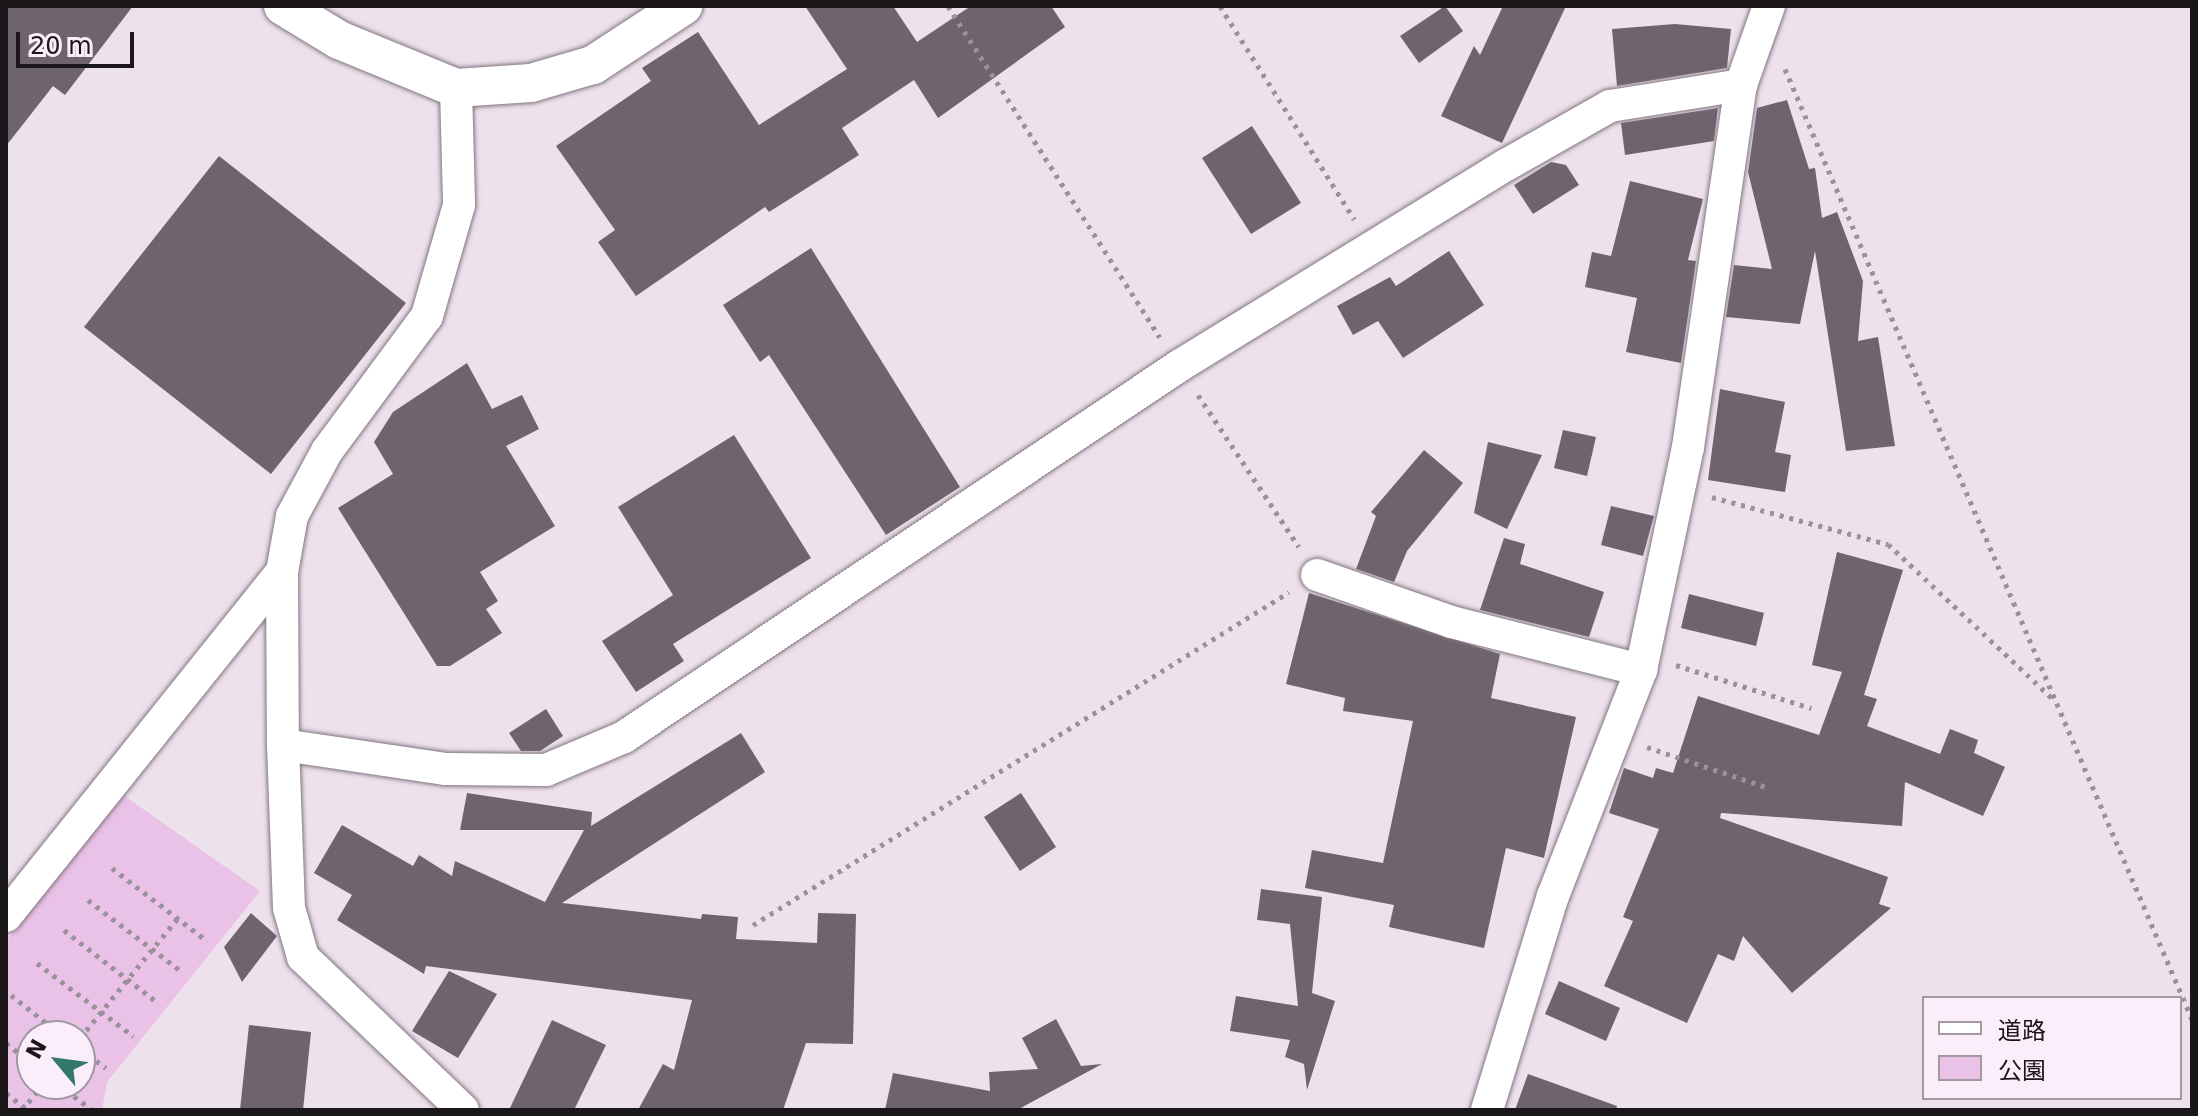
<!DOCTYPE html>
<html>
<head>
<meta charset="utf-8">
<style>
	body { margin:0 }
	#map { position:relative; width:2198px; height:1116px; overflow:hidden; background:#ede1ec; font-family:"DejaVu Sans","Noto Sans JP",sans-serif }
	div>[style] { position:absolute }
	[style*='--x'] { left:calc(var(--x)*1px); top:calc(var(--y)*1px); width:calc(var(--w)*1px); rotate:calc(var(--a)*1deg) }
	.green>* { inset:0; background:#eac1e7 }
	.building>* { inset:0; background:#6f646e }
	.path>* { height:5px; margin-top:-2.5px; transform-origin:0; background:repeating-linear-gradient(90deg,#9a929a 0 4px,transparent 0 10px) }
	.roads { filter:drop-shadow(0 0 2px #817580) drop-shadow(0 0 2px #817580) }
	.minor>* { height:32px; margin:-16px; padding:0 16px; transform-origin:16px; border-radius:16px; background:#fff }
	.tertiary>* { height:38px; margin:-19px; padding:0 19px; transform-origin:19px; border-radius:19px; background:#fff }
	span { translate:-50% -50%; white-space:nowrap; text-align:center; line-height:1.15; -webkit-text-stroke:8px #fbeefa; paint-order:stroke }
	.frame { position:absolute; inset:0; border:8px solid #1a161a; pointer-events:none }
	.legend { position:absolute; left:1922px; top:996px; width:260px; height:104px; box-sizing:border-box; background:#fbeefa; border:2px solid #a198a0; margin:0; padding:10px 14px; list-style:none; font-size:24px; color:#1a161a }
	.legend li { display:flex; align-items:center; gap:16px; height:40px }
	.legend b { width:40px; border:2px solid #a198a0 }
	.north { position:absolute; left:16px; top:1020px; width:80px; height:80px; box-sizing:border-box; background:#fbeefa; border:2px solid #a198a0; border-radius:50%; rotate:299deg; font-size:22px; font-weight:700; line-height:32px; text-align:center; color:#1a161a }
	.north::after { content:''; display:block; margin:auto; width:28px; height:36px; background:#33786f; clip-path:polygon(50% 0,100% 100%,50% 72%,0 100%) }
	.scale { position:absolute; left:16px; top:32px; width:118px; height:36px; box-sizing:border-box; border:4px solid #1a161a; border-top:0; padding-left:10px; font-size:24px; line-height:28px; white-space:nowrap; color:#1a161a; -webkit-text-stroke:6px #fbeefa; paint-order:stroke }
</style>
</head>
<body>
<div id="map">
	<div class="green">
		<i style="clip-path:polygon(evenodd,123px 795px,260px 891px,107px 1082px,102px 1110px,6px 1110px,6px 941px,123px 795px,32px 1036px,80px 1036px,80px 1084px,32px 1084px,32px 1036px)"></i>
	</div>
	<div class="building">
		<i style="clip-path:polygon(6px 6px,133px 6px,65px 95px,53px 86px,6px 146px)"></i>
		<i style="clip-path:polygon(805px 6px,893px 6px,917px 42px,971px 6px,1051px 6px,1065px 27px,938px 118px,914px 80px,842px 128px,859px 155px,769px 212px,765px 207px,636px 296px,598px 242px,615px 230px,556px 146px,651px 81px,642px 68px,698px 32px,759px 125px,847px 69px)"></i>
		<i style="clip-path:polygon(1445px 6px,1463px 31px,1419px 63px,1400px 36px)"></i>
		<i style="clip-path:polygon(1503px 6px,1566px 6px,1502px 143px,1441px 116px,1474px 46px,1480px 55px)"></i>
		<i style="clip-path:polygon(1675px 24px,1731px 29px,1727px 68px,1617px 86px,1612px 29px)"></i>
		<i style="clip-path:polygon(1787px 100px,1809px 169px,1815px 168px,1822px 218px,1837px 212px,1863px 281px,1858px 341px,1878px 337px,1895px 446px,1846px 451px,1815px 251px,1800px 324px,1726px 317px,1734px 265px,1772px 269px,1748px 172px,1757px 108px)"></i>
		<i style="clip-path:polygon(1718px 108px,1714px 141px,1625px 155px,1621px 123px)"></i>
		<i style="clip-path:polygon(1252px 126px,1301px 203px,1251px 234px,1202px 158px)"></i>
		<i style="clip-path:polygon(219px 156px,406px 303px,271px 474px,84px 327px)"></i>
		<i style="clip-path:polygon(1551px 162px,1566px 165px,1579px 185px,1533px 214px,1514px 185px)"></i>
		<i style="clip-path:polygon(1630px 181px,1703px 199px,1688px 260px,1696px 261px,1681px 363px,1626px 352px,1637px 298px,1585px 287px,1592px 252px,1611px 256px)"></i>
		<i style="clip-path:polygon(811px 248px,960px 487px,886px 535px,769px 355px,760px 362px,723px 305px)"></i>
		<i style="clip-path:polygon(1449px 251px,1484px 305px,1403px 358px,1378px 321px,1353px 335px,1337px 306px,1390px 277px,1396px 286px)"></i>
		<i style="clip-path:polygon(467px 363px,492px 409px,522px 395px,539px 429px,506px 446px,555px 526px,480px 572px,498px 601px,486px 609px,502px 633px,450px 666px,437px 666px,338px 508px,393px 474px,374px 442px,393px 412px)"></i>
		<i style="clip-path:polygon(1720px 389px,1785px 402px,1775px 452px,1791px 455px,1785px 492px,1708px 480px)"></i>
		<i style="clip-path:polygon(1563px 430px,1596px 437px,1587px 476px,1554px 468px)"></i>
		<i style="clip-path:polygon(734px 435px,811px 558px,673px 644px,684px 661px,636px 692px,602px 641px,673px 595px,618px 507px)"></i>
		<i style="clip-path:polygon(1488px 442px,1542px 455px,1507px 529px,1474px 513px)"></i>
		<i style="clip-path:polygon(1424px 450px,1463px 483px,1407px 551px,1394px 582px,1356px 569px,1376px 516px,1371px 512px)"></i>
		<i style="clip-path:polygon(1611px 506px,1654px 516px,1643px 556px,1601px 545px)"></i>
		<i style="clip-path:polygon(1504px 538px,1525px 544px,1520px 564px,1604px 592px,1589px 637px,1480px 610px)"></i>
		<i style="clip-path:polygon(1837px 552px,1903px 570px,1864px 695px,1877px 699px,1867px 726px,1940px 754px,1950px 729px,1978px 740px,1974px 753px,2005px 767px,1983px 816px,1905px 782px,1902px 826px,1721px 813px,1720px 818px,1888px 877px,1879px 904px,1891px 908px,1792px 993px,1743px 936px,1734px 961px,1718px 954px,1687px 1023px,1604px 986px,1633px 921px,1623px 917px,1659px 829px,1609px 813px,1624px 768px,1653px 778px,1656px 768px,1673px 773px,1698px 696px,1819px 735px,1842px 672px,1812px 665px)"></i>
		<i style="clip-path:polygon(1309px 593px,1500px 654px,1491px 698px,1576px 717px,1544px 858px,1506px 848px,1484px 948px,1389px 927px,1394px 905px,1305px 888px,1312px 850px,1383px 863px,1413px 721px,1343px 711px,1345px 698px,1286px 684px)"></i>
		<i style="clip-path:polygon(1689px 594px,1764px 613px,1756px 646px,1681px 628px)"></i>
		<i style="clip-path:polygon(546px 709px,563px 736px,540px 751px,521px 751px,509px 733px)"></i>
		<i style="clip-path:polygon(741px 733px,765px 772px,562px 903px,701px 919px,702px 914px,738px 917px,736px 939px,817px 943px,818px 913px,856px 914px,853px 1044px,806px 1043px,783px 1110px,638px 1110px,663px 1064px,674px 1070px,692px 1000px,426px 966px,424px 974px,337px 920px,352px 895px,314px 873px,342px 825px,413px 866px,419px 855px,452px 876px,455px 861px,545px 902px,584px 830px,460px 830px,467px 793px,592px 812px,591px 826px)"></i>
		<i style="clip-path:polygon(1021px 793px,1056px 847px,1020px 871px,984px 817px)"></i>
		<i style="clip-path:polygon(1261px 889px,1322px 897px,1312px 993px,1335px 1001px,1307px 1090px,1304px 1064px,1285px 1057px,1290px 1040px,1230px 1031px,1236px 996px,1298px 1006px,1290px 924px,1257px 920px)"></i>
		<i style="clip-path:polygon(251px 913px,277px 936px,242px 982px,224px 947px)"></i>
		<i style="clip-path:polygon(449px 971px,497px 994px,458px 1058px,412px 1031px)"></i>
		<i style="clip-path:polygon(1559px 981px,1620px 1008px,1606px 1041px,1545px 1014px)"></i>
		<i style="clip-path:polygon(1056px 1019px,1081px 1066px,1102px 1064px,1017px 1110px,885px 1110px,893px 1073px,990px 1091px,989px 1072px,1038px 1069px,1022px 1038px)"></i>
		<i style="clip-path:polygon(552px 1020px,606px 1045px,574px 1110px,509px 1110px)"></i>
		<i style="clip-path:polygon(249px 1025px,311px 1032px,303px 1110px,240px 1110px)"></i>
		<i style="clip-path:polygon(1528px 1074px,1617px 1106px,1616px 1110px,1515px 1110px)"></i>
	</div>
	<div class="path">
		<i style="--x:948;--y:6;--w:393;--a:57.4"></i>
		<i style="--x:1220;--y:6;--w:252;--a:57.8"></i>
		<i style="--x:1785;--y:69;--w:1034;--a:66.81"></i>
		<i style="--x:1198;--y:395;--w:182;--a:56.4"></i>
		<i style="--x:1712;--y:497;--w:182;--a:15"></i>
		<i style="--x:1888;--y:544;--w:228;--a:43.2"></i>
		<i style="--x:1676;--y:665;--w:142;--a:17.7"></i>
		<i style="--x:1647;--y:747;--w:126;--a:18.6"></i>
		<i style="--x:112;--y:868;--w:120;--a:37.5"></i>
		<i style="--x:88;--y:900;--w:117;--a:37.4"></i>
		<i style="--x:753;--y:925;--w:631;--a:-31.85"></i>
		<i style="--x:64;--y:930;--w:119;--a:37.8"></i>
		<i style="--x:37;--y:963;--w:121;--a:37.2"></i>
		<i style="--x:11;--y:995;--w:66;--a:38.3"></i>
		<i style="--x:80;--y:1038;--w:154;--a:-50.8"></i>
		<i style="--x:6;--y:1043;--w:33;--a:38"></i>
		<i style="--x:80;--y:1049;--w:32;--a:36"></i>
		<i style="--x:58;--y:1084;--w:41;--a:37.1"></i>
		<i style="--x:6;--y:1093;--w:28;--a:38"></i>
		<i style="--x:22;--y:1110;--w:33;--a:-51"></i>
	</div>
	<div class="roads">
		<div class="minor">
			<i style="--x:456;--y:88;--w:117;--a:88.5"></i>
			<i style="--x:459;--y:205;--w:116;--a:106.1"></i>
			<i style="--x:427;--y:316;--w:168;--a:126.5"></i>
			<i style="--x:327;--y:451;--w:74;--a:118.3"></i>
			<i style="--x:292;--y:516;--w:57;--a:100.1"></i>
			<i style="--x:282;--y:572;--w:173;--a:89.7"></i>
			<i style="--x:283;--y:745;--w:163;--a:87.9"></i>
			<i style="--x:289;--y:908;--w:51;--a:74.1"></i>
			<i style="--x:303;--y:957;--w:221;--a:43.7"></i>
			<i style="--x:1317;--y:575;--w:142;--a:19.3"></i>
			<i style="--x:1451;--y:622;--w:196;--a:14.2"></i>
			<i style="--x:283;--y:745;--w:165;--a:8.4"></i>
			<i style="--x:446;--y:769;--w:100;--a:0.6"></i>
			<i style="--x:546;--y:770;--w:85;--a:-22.9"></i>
			<i style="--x:624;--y:737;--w:668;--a:-33.76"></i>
			<i style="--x:1179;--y:366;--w:384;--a:-31.6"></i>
			<i style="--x:1506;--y:165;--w:120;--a:-29.6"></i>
			<i style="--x:1610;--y:106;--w:133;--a:-9.1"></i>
			<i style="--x:6;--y:916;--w:441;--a:-51.3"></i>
			<i style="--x:1487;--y:1110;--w:224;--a:-72.9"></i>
			<i style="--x:1553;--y:896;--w:243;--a:-68.7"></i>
			<i style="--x:1641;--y:670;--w:228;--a:-78.1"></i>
			<i style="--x:1688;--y:447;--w:366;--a:-81.7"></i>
			<i style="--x:1741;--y:85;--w:84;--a:-70.5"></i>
		</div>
		<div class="tertiary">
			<i style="--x:283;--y:6;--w:66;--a:31.3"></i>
			<i style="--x:339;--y:40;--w:126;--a:22.3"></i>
			<i style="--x:456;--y:88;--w:75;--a:-3.8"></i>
			<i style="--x:531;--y:83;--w:65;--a:-16.2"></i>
			<i style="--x:593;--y:65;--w:108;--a:-33.2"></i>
		</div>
	</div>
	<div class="frame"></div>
	<ul class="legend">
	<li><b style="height:10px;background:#fff"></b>道路</li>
	<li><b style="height:22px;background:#eac1e7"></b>公園</li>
	</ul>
	<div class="north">N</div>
	<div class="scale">20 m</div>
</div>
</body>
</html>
